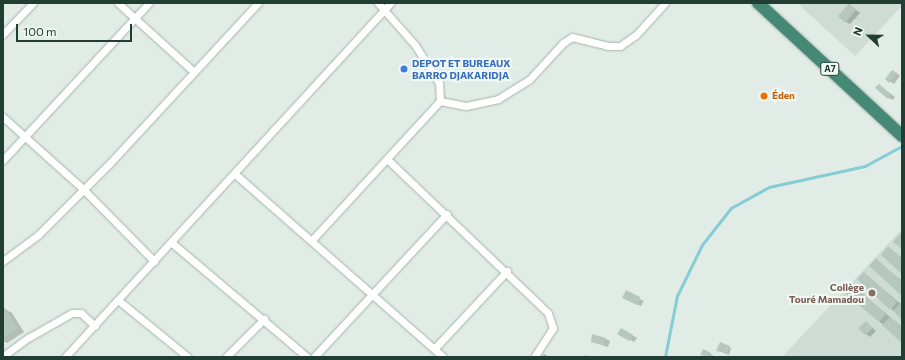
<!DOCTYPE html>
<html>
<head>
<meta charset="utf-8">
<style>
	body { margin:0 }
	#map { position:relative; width:905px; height:360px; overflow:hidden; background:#e1ece6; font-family:Commissioner,sans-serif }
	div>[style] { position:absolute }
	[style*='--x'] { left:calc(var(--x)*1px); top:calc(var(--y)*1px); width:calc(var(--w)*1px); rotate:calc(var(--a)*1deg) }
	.built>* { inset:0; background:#cfdcd5 }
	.shadow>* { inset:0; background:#0003 }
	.stream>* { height:2.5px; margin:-1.25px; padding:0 1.25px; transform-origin:1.25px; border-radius:1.25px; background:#85ccd5 }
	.building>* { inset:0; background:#b6c7bf }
	.roads { filter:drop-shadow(0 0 1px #a3b4ad) drop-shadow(0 0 1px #a3b4ad) }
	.minor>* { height:7px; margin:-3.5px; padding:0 3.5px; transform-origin:3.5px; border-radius:3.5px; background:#fff }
	.trunk>* { height:12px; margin:-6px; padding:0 6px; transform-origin:6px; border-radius:6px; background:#468876 }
	.dots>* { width:11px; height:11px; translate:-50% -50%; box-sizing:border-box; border:2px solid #f1f9f5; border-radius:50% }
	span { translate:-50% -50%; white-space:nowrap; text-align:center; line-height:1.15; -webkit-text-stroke:4px #f1f9f5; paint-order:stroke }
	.shield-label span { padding:1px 3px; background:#f1f9f5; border:1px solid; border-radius:3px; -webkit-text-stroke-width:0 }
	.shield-label { font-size:9px; color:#203e34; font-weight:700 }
	.shop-label { font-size:10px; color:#366cbe; font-weight:700 }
	.left { translate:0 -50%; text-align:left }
	.food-label { font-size:10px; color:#c56008; font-weight:700 }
	.education-label { font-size:10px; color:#785e54; font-weight:700 }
	.right { translate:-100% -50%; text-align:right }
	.frame { position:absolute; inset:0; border:4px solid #203e34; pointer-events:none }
	.north { position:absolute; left:849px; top:16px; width:40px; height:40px; -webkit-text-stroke:3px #f1f9f5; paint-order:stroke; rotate:292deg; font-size:11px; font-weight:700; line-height:16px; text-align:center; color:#203e34 }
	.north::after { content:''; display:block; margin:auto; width:14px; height:18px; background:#203e34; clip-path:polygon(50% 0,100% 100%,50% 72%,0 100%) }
	.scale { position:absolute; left:16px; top:24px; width:116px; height:18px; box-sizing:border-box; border:2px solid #203e34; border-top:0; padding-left:5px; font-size:12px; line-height:14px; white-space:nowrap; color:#203e34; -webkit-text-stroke:3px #f1f9f5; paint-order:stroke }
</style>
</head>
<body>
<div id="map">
	<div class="built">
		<i style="clip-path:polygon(797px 3px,902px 3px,902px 6px,855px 56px)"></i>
		<i style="clip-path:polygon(902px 229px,902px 357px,782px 357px)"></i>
	</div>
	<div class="shadow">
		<i style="clip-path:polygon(849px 4px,860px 13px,850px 24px,846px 22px)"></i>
		<i style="clip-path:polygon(897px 73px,900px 76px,894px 84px,886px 79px)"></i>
		<i style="clip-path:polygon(883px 88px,895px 97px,893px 100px,889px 98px)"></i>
		<i style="clip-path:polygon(889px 248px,902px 258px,902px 272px)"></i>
		<i style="clip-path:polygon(876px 260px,902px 281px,902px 295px)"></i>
		<i style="clip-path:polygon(864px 273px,902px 305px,902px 318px,891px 309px)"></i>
		<i style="clip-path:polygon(853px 286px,902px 327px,902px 341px,846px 293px)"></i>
		<i style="clip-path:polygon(626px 292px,644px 301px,641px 306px,627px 300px)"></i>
		<i style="clip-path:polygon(5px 309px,12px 313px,24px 332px,7px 343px,3px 341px,3px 310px)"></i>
		<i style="clip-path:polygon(866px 322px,876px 331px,870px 337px,866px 334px)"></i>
		<i style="clip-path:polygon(622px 329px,637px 338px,634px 342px,619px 333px)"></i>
		<i style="clip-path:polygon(606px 339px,610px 341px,608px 347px,592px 342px)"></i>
		<i style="clip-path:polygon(721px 343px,731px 348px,729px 355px,719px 351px)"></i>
		<i style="clip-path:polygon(703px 351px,713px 355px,712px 357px,702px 355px)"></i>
		<i style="clip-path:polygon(544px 354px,546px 355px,548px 357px,541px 357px)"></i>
		<i style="clip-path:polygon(585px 355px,592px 357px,585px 357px)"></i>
	</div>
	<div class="stream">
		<i style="--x:665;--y:357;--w:62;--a:-78.9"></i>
		<i style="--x:677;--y:296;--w:57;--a:-63.9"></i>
		<i style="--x:702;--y:245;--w:47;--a:-51.9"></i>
		<i style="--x:731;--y:208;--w:43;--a:-28.9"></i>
		<i style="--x:769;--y:187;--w:98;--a:-12.3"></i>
		<i style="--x:865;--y:166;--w:42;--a:-28.4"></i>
	</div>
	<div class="building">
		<i style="clip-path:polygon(849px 3px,856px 10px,845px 23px,838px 16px)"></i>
		<i style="clip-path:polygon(892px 70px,897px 73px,889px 83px,885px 79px)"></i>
		<i style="clip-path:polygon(879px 84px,891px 94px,888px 99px,875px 88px)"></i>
		<i style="clip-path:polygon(901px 233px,902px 234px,902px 249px,893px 242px)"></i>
		<i style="clip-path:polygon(888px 246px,902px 259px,902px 274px,881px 255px)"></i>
		<i style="clip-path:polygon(876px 258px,902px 282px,902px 296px,869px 266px)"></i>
		<i style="clip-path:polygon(864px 272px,897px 302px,890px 310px,857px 279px)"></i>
		<i style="clip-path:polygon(852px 284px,886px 314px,879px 322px,845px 293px)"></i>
		<i style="clip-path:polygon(626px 290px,640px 297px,637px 305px,622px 298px)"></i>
		<i style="clip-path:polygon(900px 304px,902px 306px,902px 320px,893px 311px)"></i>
		<i style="clip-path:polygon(5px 308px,18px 328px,3px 338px,3px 309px)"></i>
		<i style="clip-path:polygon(890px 317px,902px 328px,902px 343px,882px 325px)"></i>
		<i style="clip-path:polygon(866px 321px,873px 328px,865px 335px,858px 328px)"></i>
		<i style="clip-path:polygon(621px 328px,633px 335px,629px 341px,617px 334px)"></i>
		<i style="clip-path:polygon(592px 334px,606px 338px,604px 345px,591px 342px)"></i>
		<i style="clip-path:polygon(720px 342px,724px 343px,721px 352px,716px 351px)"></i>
		<i style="clip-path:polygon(725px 344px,730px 346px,727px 354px,722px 352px)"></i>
		<i style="clip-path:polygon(703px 349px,711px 353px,710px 357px,700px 355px)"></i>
	</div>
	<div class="roads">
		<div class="minor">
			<i style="--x:118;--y:3;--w:101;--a:42.2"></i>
			<i style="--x:3;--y:34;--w:43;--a:-45.9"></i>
			<i style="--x:440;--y:101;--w:26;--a:11"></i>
			<i style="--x:466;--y:106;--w:33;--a:-12"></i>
			<i style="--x:498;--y:99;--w:36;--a:-32"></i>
			<i style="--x:529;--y:80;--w:50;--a:-47.4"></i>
			<i style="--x:563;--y:43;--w:11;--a:-34"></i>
			<i style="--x:572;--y:37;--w:36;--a:14"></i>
			<i style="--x:607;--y:46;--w:13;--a:0"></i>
			<i style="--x:620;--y:46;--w:19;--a:-35"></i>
			<i style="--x:636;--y:35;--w:43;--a:-47.8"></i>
			<i style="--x:3;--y:117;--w:109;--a:42"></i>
			<i style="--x:84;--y:190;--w:100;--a:45.4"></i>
			<i style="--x:3;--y:160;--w:214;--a:-47.1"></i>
			<i style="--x:388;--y:160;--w:221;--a:43.7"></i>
			<i style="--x:548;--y:313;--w:16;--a:72"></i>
			<i style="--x:553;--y:328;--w:35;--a:123"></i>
			<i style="--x:235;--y:174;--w:277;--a:41.3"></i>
			<i style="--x:312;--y:240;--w:189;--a:-47.4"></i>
			<i style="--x:440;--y:101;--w:18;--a:-93"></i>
			<i style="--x:439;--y:83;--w:45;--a:-122.3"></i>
			<i style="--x:415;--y:45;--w:56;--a:-131.4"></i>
			<i style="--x:172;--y:243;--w:177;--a:40.2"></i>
			<i style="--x:3;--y:261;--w:44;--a:-36.6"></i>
			<i style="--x:38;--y:235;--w:100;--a:-45"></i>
			<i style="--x:109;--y:164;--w:219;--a:-47.2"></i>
			<i style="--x:118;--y:300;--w:90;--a:39.2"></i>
			<i style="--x:434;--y:349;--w:107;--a:-46.9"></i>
			<i style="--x:3;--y:356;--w:31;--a:-36"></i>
			<i style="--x:28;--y:338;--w:51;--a:-29.6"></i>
			<i style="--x:72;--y:313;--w:9;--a:0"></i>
			<i style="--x:81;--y:313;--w:19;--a:43"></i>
			<i style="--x:65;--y:357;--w:481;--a:-47.4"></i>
			<i style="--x:226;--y:357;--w:54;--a:-45"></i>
			<i style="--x:314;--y:357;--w:195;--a:-47.1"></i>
		</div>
		<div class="trunk">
			<i style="--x:758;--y:3;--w:196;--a:42.7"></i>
		</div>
	</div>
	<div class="dots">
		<i style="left:404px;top:69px;background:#3f7fe0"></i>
		<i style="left:764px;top:96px;background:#e8710a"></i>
		<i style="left:872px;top:293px;background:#8d6e63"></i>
	</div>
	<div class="shield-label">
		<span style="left:830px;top:69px">A7</span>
	</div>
	<div class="shop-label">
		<span class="left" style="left:412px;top:69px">DEPOT ET BUREAUX<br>BARRO DJAKARIDJA</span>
	</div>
	<div class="food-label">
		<span class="left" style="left:772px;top:96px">Éden</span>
	</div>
	<div class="education-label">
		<span class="right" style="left:864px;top:293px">Collège<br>Touré Mamadou</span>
	</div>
	<div class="frame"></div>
	<div class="north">N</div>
	<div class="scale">100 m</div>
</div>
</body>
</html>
